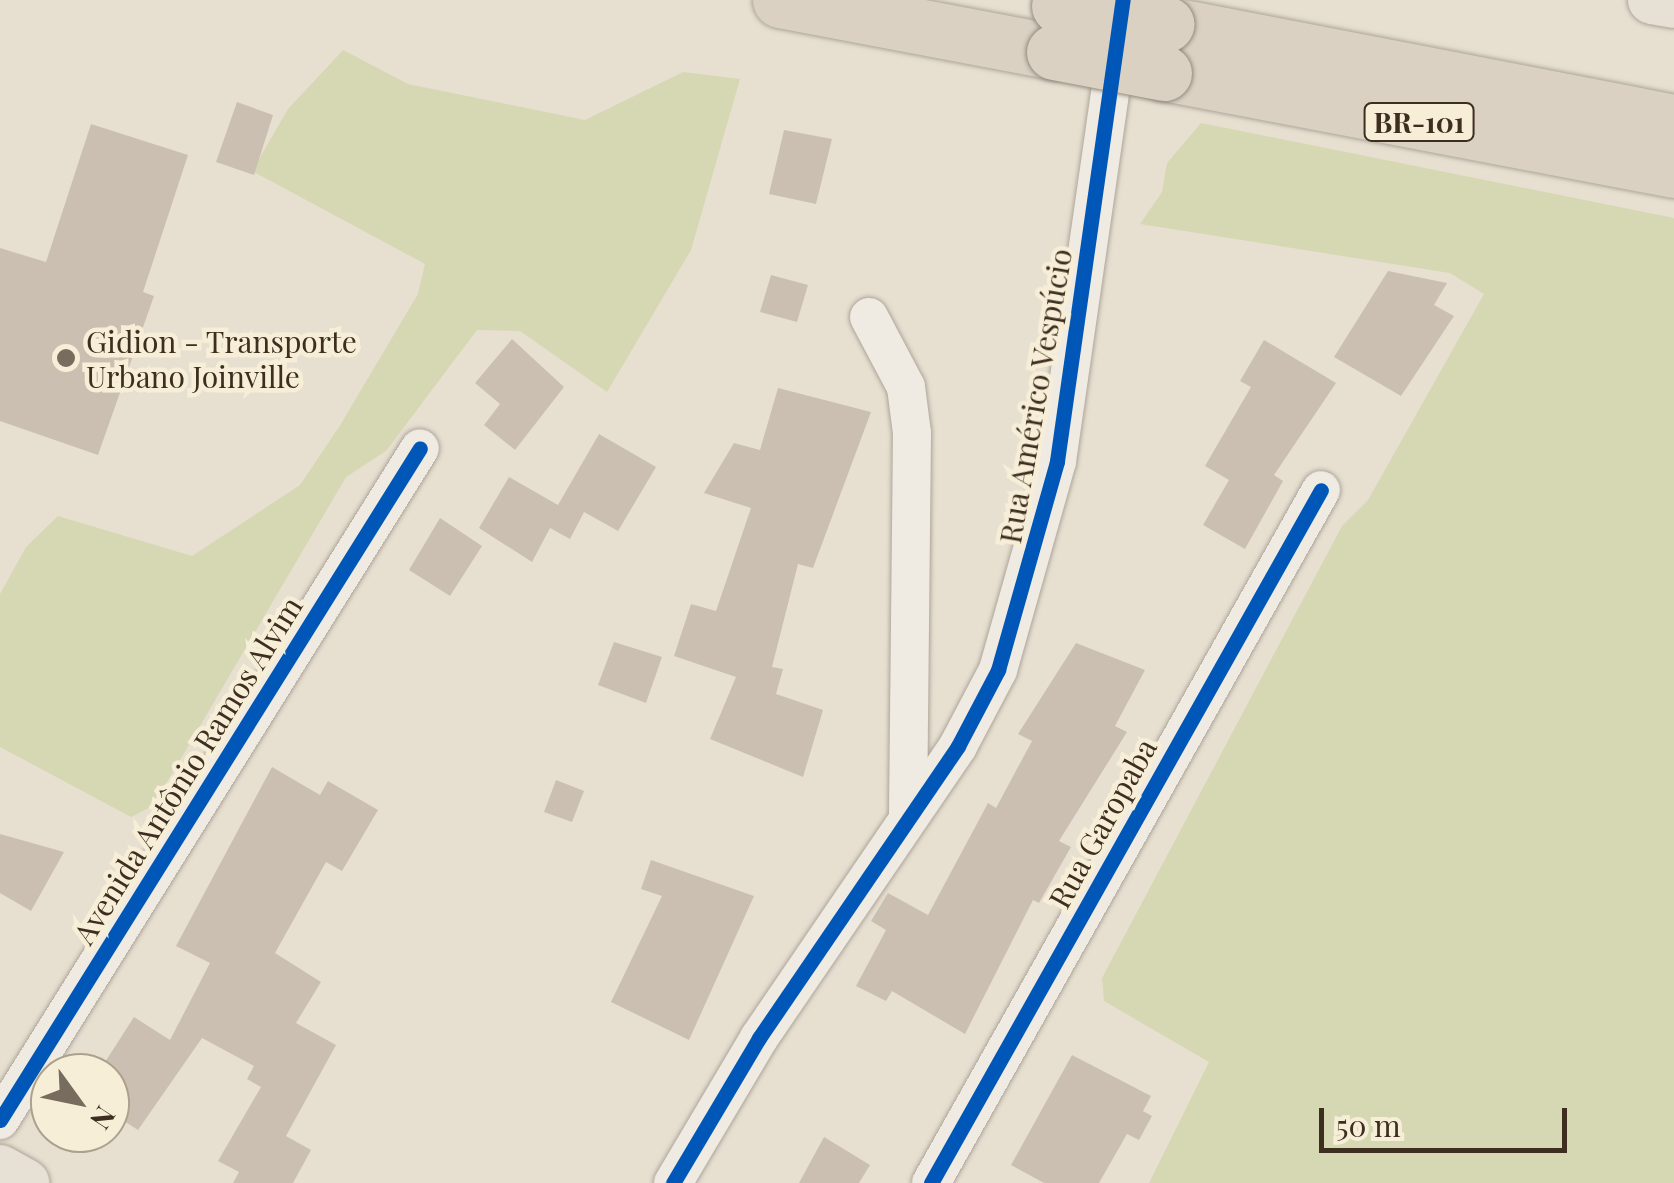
<!DOCTYPE html>
<html>
<head>
<meta charset="utf-8">
<style>
	body { margin:0 }
	#map { position:relative; width:1674px; height:1183px; overflow:hidden; background:#e7e0d1; font-family:"Playfair Display",serif }
	div>[style] { position:absolute }
	[style*='--x'] { left:calc(var(--x)*1px); top:calc(var(--y)*1px); width:calc(var(--w)*1px); rotate:calc(var(--a)*1deg) }
	.green>* { inset:0; background:#d6d7b3 }
	.building>* { inset:0; background:#cbbfb2 }
	.roads { filter:drop-shadow(0 0 2px #ada599) drop-shadow(0 0 2px #ada599) }
	.minor>* { height:38px; margin:-19px; padding:0 19px; transform-origin:19px; border-radius:19px; background:#efebe3 }
	.major>* { height:48px; margin:-24px; padding:0 24px; transform-origin:24px; border-radius:24px; background:#e6e1d4 }
	.highway>* { height:55px; margin:-27.5px; padding:0 27.5px; transform-origin:27.5px; border-radius:27.5px; background:#dad1c2 }
	.bridges { filter:drop-shadow(0 0 2px #928b80) drop-shadow(0 0 2px #928b80) }
	.highway-bridge>* { height:55px; margin:-27.5px; padding:0 27.5px; transform-origin:27.5px; border-radius:27.5px; background:#dad1c2 }
	.cycleway>* { height:15px; margin:-7.5px; padding:0 7.5px; transform-origin:7.5px; border-radius:7.5px; background:#0057b8 }
	.dots>* { width:28px; height:28px; translate:-50% -50%; box-sizing:border-box; border:5px solid #f7eed8; border-radius:50% }
	span { translate:-50% -50%; white-space:nowrap; text-align:center; line-height:1.15; -webkit-text-stroke:9px #f7eed8; paint-order:stroke }
	.shield-label span { padding:2px 8px; background:#f7eed8; border:2px solid; border-radius:8px; -webkit-text-stroke-width:0 }
	.shield-label { font-size:28px; color:#3d2e20; font-weight:700 }
	.poi-label { font-size:30px; color:#3d2e20 }
	.left { translate:0 -50%; text-align:left }
	.street-label { font-size:30px; color:#3d2e20 }
	.north { position:absolute; left:30px; top:1053px; width:100px; height:100px; box-sizing:border-box; background:#f7eed8; border:2px solid #ada18e; border-radius:50%; rotate:123deg; font-size:28px; font-weight:700; line-height:40px; text-align:center; color:#3d2e20 }
	.north::after { content:''; display:block; margin:auto; width:35px; height:45px; background:#786c5e; clip-path:polygon(50% 0,100% 100%,50% 72%,0 100%) }
	.scale { position:absolute; left:1319px; top:1108px; width:248px; height:45px; box-sizing:border-box; border:5px solid #3d2e20; border-top:0; padding-left:12px; font-size:30px; line-height:35px; white-space:nowrap; color:#3d2e20; -webkit-text-stroke:8px #f7eed8; paint-order:stroke }
</style>
</head>
<body>
<div id="map">
	<div class="green">
		<i style="clip-path:polygon(343px 50px,408px 84px,585px 120px,683px 72px,740px 79px,691px 250px,607px 392px,520px 331px,477px 330px,386px 451px,346px 477px,153px 806px,131px 817px,0 747px,0 594px,26px 547px,58px 516px,192px 556px,300px 485px,339px 427px,418px 294px,425px 264px,252px 171px,288px 109px)"></i>
		<i style="clip-path:polygon(1201px 123px,1674px 218px,1674px 1183px,1149px 1183px,1209px 1062px,1104px 1001px,1102px 978px,1342px 526px,1368px 500px,1484px 294px,1450px 273px,1140px 224px,1162px 192px,1167px 163px)"></i>
	</div>
	<div class="building">
		<i style="clip-path:polygon(237px 102px,273px 115px,254px 175px,216px 162px)"></i>
		<i style="clip-path:polygon(91px 124px,188px 155px,143px 292px,154px 296px,98px 455px,0 421px,0 248px,46px 262px)"></i>
		<i style="clip-path:polygon(784px 130px,832px 139px,816px 204px,769px 194px)"></i>
		<i style="clip-path:polygon(1388px 271px,1447px 283px,1434px 305px,1454px 316px,1401px 396px,1334px 357px)"></i>
		<i style="clip-path:polygon(771px 275px,808px 285px,797px 322px,760px 312px)"></i>
		<i style="clip-path:polygon(512px 339px,564px 387px,515px 450px,484px 425px,500px 404px,475px 383px)"></i>
		<i style="clip-path:polygon(1264px 340px,1336px 383px,1274px 475px,1283px 481px,1245px 549px,1203px 525px,1229px 480px,1205px 466px,1251px 387px,1240px 381px)"></i>
		<i style="clip-path:polygon(778px 388px,871px 412px,813px 568px,798px 564px,772px 667px,783px 669px,776px 694px,823px 710px,803px 777px,710px 739px,736px 677px,674px 656px,691px 604px,716px 611px,751px 508px,704px 493px,734px 443px,760px 450px)"></i>
		<i style="clip-path:polygon(599px 434px,656px 467px,618px 531px,584px 512px,570px 539px,550px 528px,532px 562px,479px 528px,509px 477px,558px 505px)"></i>
		<i style="clip-path:polygon(440px 518px,482px 546px,450px 596px,409px 570px)"></i>
		<i style="clip-path:polygon(614px 642px,662px 657px,646px 703px,598px 685px)"></i>
		<i style="clip-path:polygon(1076px 643px,1145px 670px,1115px 726px,1127px 732px,1059px 841px,1071px 847px,1039px 903px,1033px 900px,965px 1034px,892px 991px,886px 1001px,856px 986px,886px 930px,871px 921px,888px 893px,928px 915px,988px 803px,996px 808px,1032px 741px,1018px 734px)"></i>
		<i style="clip-path:polygon(272px 767px,320px 795px,328px 781px,378px 810px,342px 871px,326px 862px,275px 953px,321px 982px,296px 1023px,336px 1045px,286px 1136px,311px 1150px,293px 1183px,233px 1183px,239px 1172px,218px 1161px,261px 1087px,247px 1079px,254px 1066px,202px 1038px,138px 1130px,110px 1112px,110px 1073px,98px 1073px,134px 1017px,170px 1040px,210px 963px,176px 946px)"></i>
		<i style="clip-path:polygon(556px 780px,584px 791px,572px 822px,544px 812px)"></i>
		<i style="clip-path:polygon(0 834px,64px 852px,31px 911px,0 893px)"></i>
		<i style="clip-path:polygon(651px 860px,754px 896px,689px 1040px,611px 1002px,662px 896px,641px 889px)"></i>
		<i style="clip-path:polygon(1072px 1055px,1151px 1096px,1143px 1111px,1152px 1116px,1139px 1140px,1127px 1134px,1099px 1183px,1044px 1183px,1011px 1165px)"></i>
		<i style="clip-path:polygon(824px 1137px,870px 1165px,859px 1183px,799px 1183px)"></i>
	</div>
	<div class="roads">
		<div class="minor">
			<i style="--x:869;--y:317;--w:79;--a:62.1"></i>
			<i style="--x:906;--y:387;--w:46;--a:82.6"></i>
			<i style="--x:912;--y:433;--w:383;--a:90.6"></i>
			<i style="--x:0;--y:1120;--w:792;--a:-57.99"></i>
			<i style="--x:673;--y:1183;--w:169;--a:-59.3"></i>
			<i style="--x:759;--y:1038;--w:353;--a:-55.7"></i>
			<i style="--x:958;--y:746;--w:86;--a:-62.2"></i>
			<i style="--x:998;--y:670;--w:217;--a:-74.2"></i>
			<i style="--x:1057;--y:461;--w:422;--a:-81.8"></i>
			<i style="--x:931;--y:1183;--w:795;--a:-60.63"></i>
		</div>
		<div class="major">
			<i style="--x:1652;--y:0;--w:22;--a:10"></i>
			<i style="--x:0;--y:1169;--w:29;--a:29"></i>
		</div>
		<div class="highway">
			<i style="--x:780;--y:0;--w:279;--a:10.7"></i>
			<i style="--x:1167;--y:24;--w:516;--a:10.94"></i>
			<i style="--x:1164;--y:73;--w:519;--a:10.77"></i>
		</div>
	</div>
	<div class="bridges">
		<div class="highway-bridge">
			<i style="--x:1059;--y:6;--w:109;--a:9.5"></i>
			<i style="--x:1054;--y:52;--w:112;--a:10.8"></i>
		</div>
	</div>
	<div class="cycleway">
		<i style="--x:0;--y:1120;--w:792;--a:-57.99"></i>
		<i style="--x:673;--y:1183;--w:169;--a:-59.3"></i>
		<i style="--x:759;--y:1038;--w:353;--a:-55.7"></i>
		<i style="--x:958;--y:746;--w:86;--a:-62.2"></i>
		<i style="--x:998;--y:670;--w:217;--a:-74.2"></i>
		<i style="--x:1057;--y:461;--w:466;--a:-81.9"></i>
		<i style="--x:931;--y:1183;--w:795;--a:-60.63"></i>
	</div>
	<div class="dots">
		<i style="left:66px;top:358px;background:#786c5e"></i>
	</div>
	<div class="shield-label">
		<span style="left:1419px;top:122px">BR-101</span>
	</div>
	<div class="poi-label">
		<span class="left" style="left:86px;top:358px">Gidion - Transporte<br>Urbano Joinville</span>
	</div>
	<div class="street-label">
		<span style="left:1035px;top:396px;rotate:-80deg">Rua Américo Vespúcio</span>
		<span style="left:187px;top:770px;rotate:-58deg">Avenida Antônio Ramos Alvim</span>
		<span style="left:1102px;top:823px;rotate:-61deg">Rua Garopaba</span>
	</div>
	<div class="north">N</div>
	<div class="scale">50 m</div>
</div>
</body>
</html>
